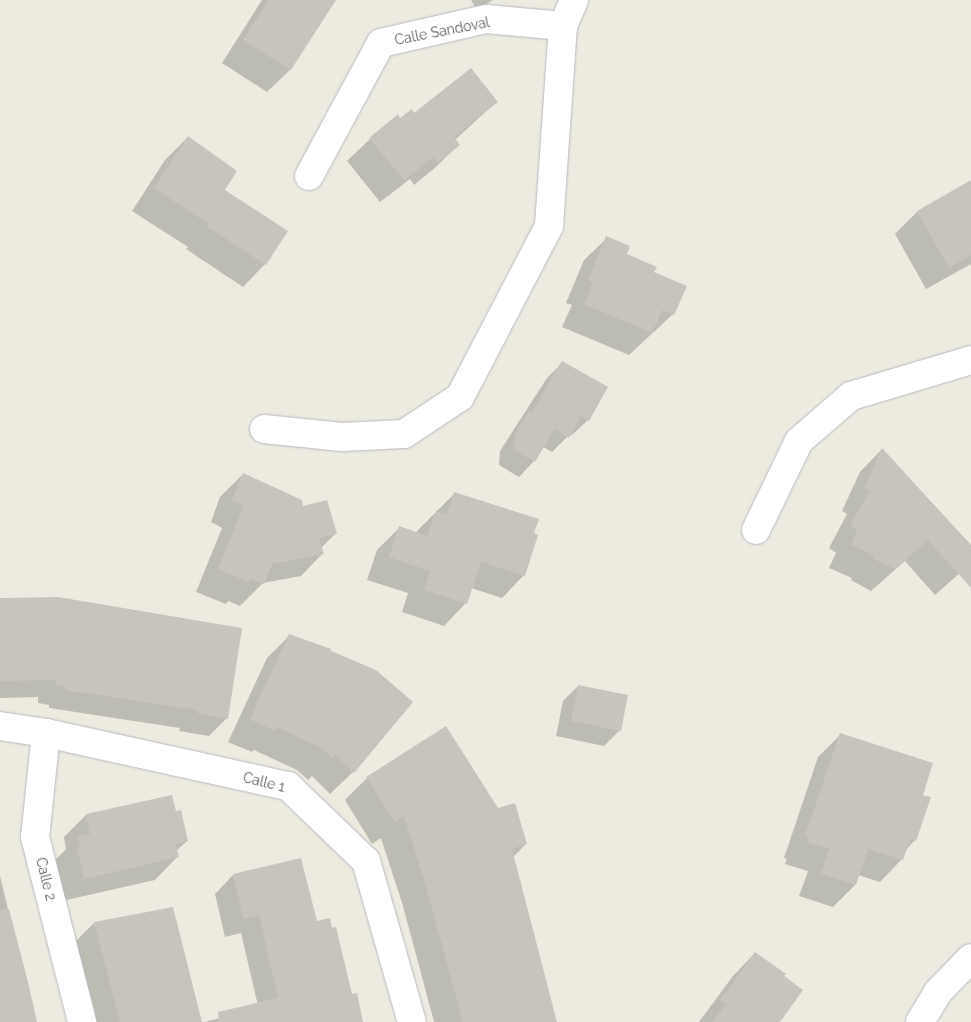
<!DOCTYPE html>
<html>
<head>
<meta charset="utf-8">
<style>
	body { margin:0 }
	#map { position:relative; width:971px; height:1022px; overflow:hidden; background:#edebe0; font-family:Raleway,sans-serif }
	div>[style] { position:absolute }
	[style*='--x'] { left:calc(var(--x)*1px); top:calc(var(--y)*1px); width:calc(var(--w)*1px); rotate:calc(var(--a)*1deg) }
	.shadow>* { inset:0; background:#0003 }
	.building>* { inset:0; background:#c8c4bd }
	.roads { filter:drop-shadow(0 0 1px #b8bac0) drop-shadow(0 0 1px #b8bac0) }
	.street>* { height:28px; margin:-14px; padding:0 14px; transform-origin:14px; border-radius:14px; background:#fff }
	.secondary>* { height:28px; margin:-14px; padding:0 14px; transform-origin:14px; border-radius:14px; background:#fff }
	span { translate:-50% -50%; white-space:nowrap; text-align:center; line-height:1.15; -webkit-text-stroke:4px #fff; paint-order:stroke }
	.street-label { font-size:14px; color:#595c62 }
</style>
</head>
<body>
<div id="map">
	<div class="shadow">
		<i style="clip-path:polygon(262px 0,335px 0,290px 70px,267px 92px,222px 63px)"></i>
		<i style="clip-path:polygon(471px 0,493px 0,477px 10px)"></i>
		<i style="clip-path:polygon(496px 102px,455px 140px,458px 145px,436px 167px,414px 185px,410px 179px,380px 202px,347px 161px,370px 139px,400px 119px,414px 114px)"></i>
		<i style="clip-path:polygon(188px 137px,223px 190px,265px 264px,243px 287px,186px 249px,188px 247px,132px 211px,165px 160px)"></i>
		<i style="clip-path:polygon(971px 182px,971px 264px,926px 289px,895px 234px,917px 212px)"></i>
		<i style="clip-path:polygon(607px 238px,625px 255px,652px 273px,673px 314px,629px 355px,562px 327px,572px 305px,566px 303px,584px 260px)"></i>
		<i style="clip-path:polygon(562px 363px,588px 420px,572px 435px,570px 434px,552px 452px,543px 447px,534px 461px,519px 477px,499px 465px,500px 451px,547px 378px)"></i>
		<i style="clip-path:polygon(882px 449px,971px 547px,971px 563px,935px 595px,905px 561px,871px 591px,851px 580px,852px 578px,829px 568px,836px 553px,829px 548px,847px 514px,842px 511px,860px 472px)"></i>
		<i style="clip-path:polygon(243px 474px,335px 534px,321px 548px,323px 553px,301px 576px,263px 583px,240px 606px,228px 601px,226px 604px,196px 592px,222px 528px,211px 522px,220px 497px)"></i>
		<i style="clip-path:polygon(455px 493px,524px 575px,502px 598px,471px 588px,466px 603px,444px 626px,402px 612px,408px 593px,367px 580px,377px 550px,399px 528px,415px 533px)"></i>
		<i style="clip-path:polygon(0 599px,227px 718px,209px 736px,179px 731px,180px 728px,49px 708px,49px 705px,38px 703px,38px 697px,0 698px)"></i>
		<i style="clip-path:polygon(289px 636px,329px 652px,412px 703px,353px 772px,330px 794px,312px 776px,308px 780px,297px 770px,254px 750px,252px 752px,228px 742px,267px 658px)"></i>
		<i style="clip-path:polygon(578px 686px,620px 730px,604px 746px,556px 736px,563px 701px)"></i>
		<i style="clip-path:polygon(840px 735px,915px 840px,906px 850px,902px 859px,880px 882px,858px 875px,855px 885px,833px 907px,799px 896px,808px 871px,785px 864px,787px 859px,784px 858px,818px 757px)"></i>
		<i style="clip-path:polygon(367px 778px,497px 809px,526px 844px,513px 857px,555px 1022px,434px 1022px,403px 906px,381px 838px,372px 844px,345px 800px)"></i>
		<i style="clip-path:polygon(175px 812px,187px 841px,176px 851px,177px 857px,155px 880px,62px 901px,55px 871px,57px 868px,55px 860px,66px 849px,64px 837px,86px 815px)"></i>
		<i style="clip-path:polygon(233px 875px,316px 923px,363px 1022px,204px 1022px,254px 1010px,258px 1006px,241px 933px,225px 937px,215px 894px)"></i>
		<i style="clip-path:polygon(0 876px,2px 884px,35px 1022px,0 1022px)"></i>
		<i style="clip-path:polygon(94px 923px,201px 1022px,97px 1022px,76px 941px)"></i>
		<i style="clip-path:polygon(755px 953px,779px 1022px,699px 1022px,733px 976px)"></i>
	</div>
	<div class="building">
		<i style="clip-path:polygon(269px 0,336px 0,291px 70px,243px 40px)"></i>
		<i style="clip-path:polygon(471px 68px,498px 102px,454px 137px,460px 145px,438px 163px,433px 157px,404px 180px,369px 138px,398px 114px,400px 118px,412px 109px,414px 113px)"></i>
		<i style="clip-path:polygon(188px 136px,237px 171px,225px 190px,288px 231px,266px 265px,208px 227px,209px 224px,154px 188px)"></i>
		<i style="clip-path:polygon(971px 180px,971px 255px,949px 268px,917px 211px)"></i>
		<i style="clip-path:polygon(606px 236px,630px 246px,627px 254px,657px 267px,654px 272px,687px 286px,674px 315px,662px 310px,652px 333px,584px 304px,593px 283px,588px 280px)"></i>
		<i style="clip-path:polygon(562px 361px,608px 387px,589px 421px,581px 416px,569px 438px,554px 429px,535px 462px,514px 450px,515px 434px,529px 411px,532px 412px)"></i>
		<i style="clip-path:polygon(882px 448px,971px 545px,971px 588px,928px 540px,895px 569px,872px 558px,874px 555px,851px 545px,857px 530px,851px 525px,869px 491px,864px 488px)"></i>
		<i style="clip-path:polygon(243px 473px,302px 500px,303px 506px,327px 500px,337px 534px,319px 538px,324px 554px,272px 564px,264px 584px,250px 579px,249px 582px,218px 569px,244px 506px,232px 500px)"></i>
		<i style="clip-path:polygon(454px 492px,539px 519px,534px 533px,538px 535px,525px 576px,481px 562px,467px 604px,424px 590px,430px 571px,389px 557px,399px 526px,427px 536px,436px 511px,447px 514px)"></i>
		<i style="clip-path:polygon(58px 597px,242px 628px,228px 719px,197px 713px,197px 710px,66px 690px,66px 687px,55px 685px,56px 680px,0 681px,0 598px)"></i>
		<i style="clip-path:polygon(289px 634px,331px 649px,331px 651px,376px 670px,413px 702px,354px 773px,335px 755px,332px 758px,320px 747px,277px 727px,275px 731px,250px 719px)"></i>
		<i style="clip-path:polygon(578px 685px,628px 695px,621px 731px,571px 721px)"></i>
		<i style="clip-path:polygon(446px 726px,498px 808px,515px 803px,527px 844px,512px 849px,557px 1022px,463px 1022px,425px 883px,404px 816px,395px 822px,366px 777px)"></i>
		<i style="clip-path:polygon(840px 733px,933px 763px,923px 795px,931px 797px,916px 841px,911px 838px,903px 860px,868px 849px,856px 885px,821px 874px,829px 848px,807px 842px,808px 837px,805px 836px)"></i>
		<i style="clip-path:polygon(172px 795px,176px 811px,181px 810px,188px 841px,176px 844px,179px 857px,84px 879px,77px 847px,80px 847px,77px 836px,90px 834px,86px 814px)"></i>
		<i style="clip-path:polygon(301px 858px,317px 921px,330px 918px,332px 928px,336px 927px,352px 994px,357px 993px,363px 1022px,219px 1022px,218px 1012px,278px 998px,259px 915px,243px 919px,233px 874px)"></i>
		<i style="clip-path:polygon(173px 907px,202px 1022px,120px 1022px,94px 922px)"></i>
		<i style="clip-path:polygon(9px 909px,29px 986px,37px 1022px,0 1022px,0 910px)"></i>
		<i style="clip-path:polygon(755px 952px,786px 974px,784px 976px,803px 990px,780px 1022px,713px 1022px,726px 1004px,720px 1000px)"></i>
	</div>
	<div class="roads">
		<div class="street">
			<i style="--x:309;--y:176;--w:151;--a:-61.6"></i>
			<i style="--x:381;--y:43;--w:108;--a:-12.9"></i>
			<i style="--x:486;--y:19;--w:77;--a:5.2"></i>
			<i style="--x:264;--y:429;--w:78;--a:5.9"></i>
			<i style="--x:342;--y:437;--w:62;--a:-2.8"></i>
			<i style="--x:404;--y:434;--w:67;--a:-33.5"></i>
			<i style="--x:460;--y:397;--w:193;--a:-62.5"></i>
			<i style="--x:549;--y:226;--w:200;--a:-86"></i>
			<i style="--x:563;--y:26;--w:28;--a:-67"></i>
			<i style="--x:756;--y:530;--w:99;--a:-64.2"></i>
			<i style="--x:799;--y:441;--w:69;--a:-40.9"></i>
			<i style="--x:851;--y:396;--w:125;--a:-16.7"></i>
			<i style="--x:0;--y:726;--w:47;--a:8.7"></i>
			<i style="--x:46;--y:733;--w:248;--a:12.4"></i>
			<i style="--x:288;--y:786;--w:108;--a:43.9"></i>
			<i style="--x:366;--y:861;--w:167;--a:74.1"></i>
			<i style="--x:46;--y:733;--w:105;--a:96"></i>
			<i style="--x:35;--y:837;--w:191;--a:75.7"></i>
		</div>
		<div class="secondary">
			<i style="--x:920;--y:1022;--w:35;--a:-59"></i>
			<i style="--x:938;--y:992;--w:47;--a:-45.9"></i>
		</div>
	</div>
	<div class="street-label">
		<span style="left:442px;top:31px;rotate:-11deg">Calle Sandoval</span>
		<span style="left:264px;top:782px;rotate:14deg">Calle 1</span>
		<span style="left:46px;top:879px;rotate:76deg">Calle 2</span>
	</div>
</div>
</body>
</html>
